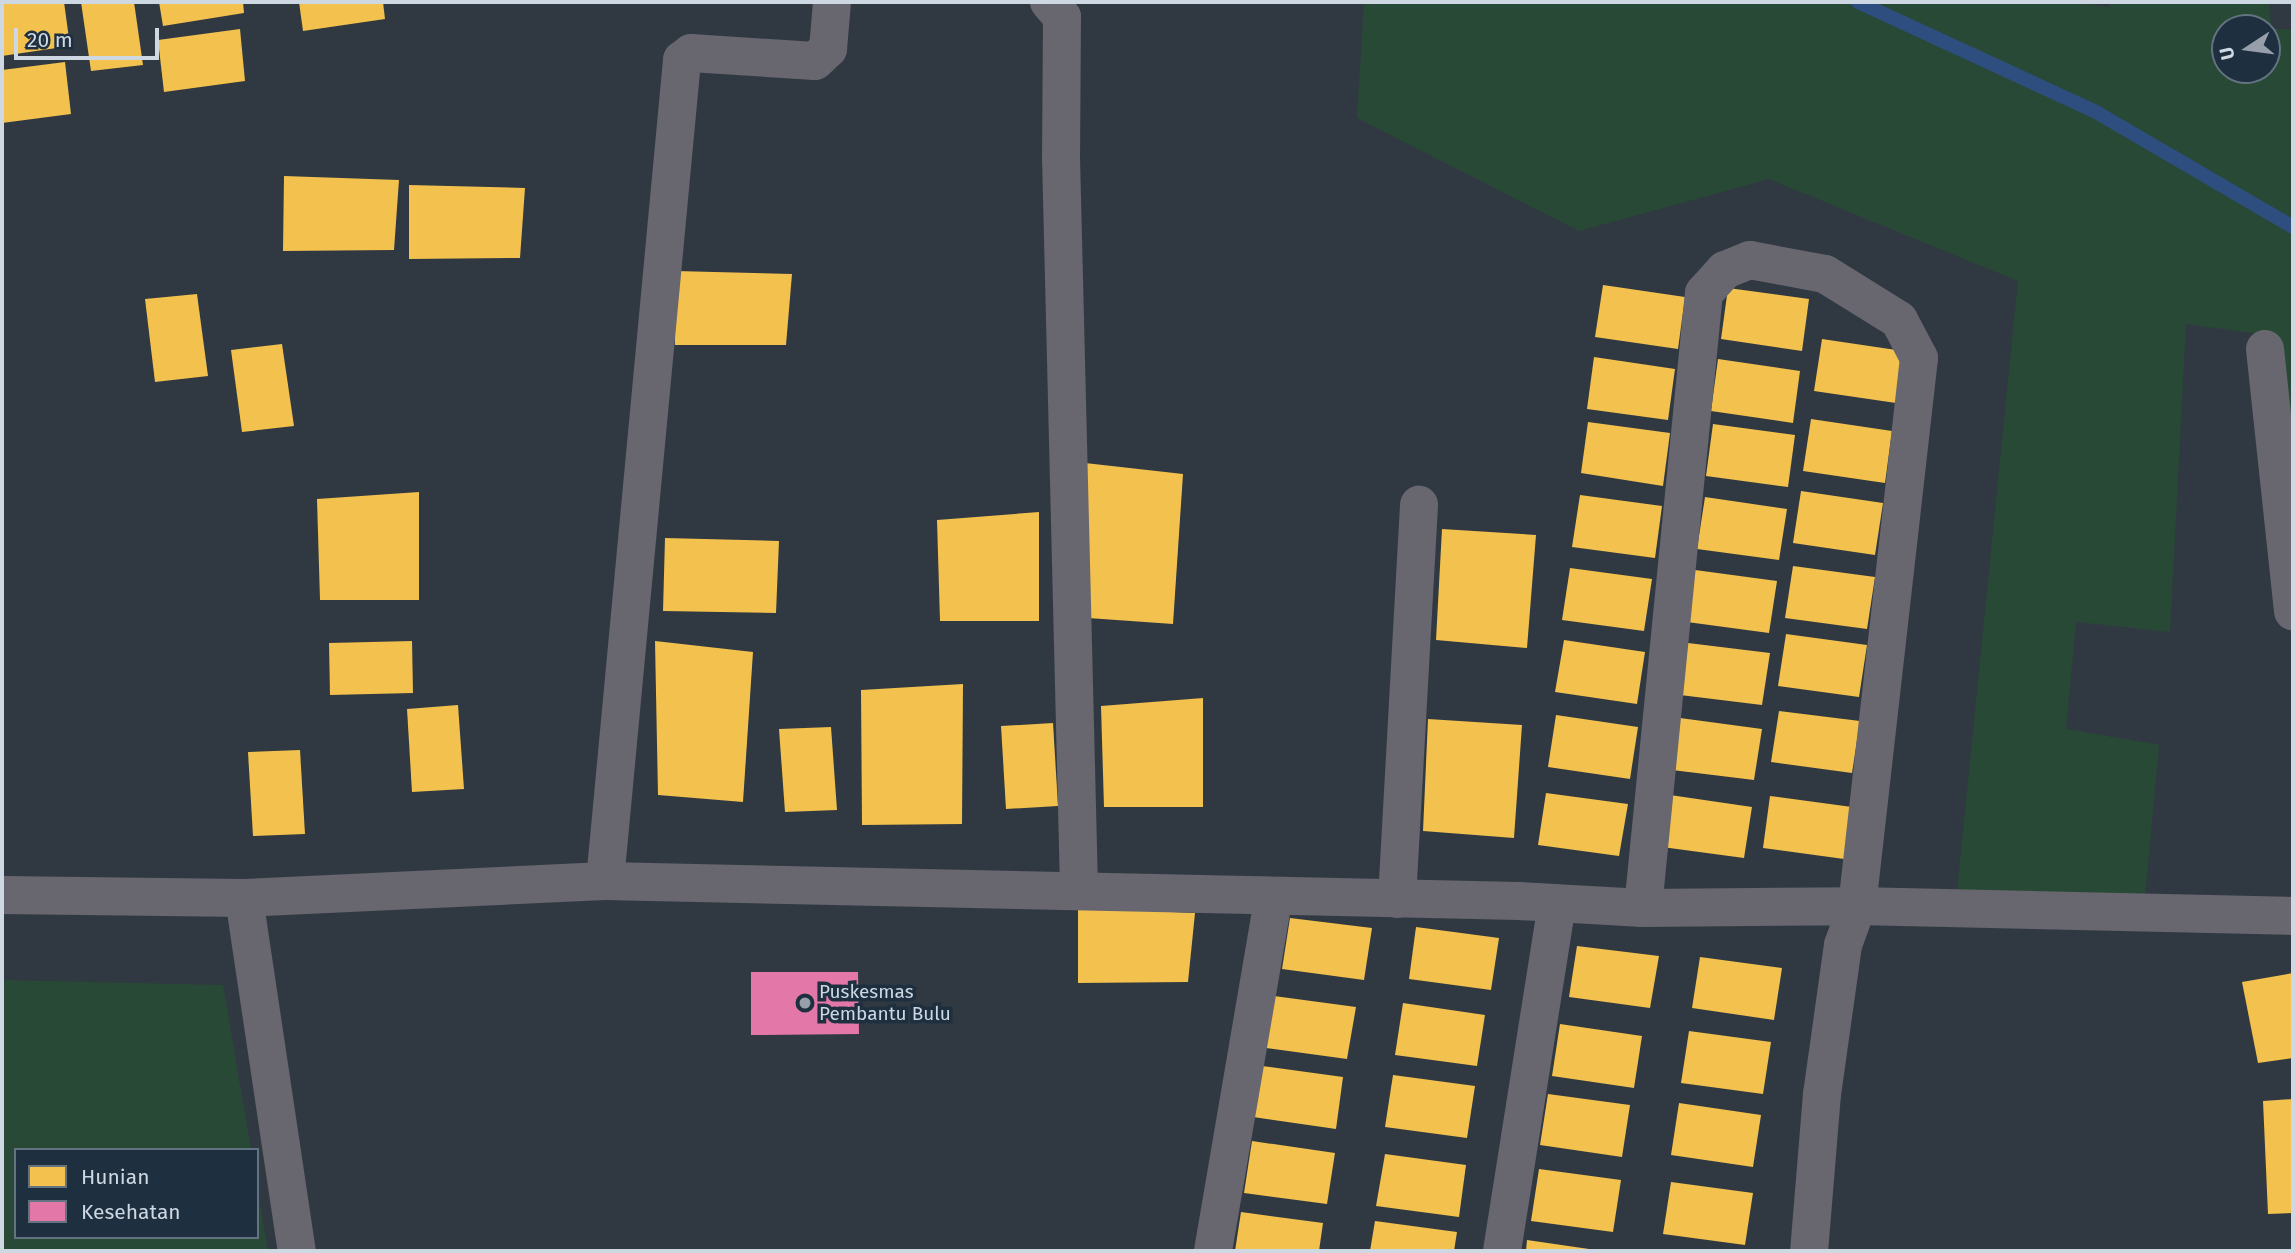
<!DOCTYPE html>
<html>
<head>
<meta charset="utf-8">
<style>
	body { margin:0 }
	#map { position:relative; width:2295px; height:1253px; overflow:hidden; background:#303941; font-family:"Fira Sans",sans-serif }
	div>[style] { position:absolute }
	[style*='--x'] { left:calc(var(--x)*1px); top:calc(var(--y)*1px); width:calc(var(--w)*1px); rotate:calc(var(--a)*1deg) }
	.green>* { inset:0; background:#284935 }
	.homes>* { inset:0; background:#f2c14e }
	.health>* { inset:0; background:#e377a8 }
	.stream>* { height:14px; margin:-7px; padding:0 7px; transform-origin:7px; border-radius:7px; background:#2e4e80 }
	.street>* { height:38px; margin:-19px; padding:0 19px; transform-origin:19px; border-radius:19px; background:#68666f }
	.dots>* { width:19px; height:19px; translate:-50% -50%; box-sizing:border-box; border:4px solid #1e2f3f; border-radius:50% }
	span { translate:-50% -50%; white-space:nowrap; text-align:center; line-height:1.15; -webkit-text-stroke:7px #1e2f3f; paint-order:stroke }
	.poi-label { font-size:19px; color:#ced8e3 }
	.left { translate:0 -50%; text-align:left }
	.frame { position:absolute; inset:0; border:4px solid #ced8e3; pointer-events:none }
	.legend { position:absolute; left:14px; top:1148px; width:245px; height:91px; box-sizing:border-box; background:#1e2f3f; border:2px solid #647381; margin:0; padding:9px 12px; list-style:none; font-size:21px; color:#ced8e3 }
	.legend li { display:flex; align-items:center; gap:14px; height:35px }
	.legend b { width:35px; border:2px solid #647381 }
	.north { position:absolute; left:2211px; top:14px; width:70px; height:70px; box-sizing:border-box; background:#1e2f3f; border:2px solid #647381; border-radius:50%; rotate:257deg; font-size:19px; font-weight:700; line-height:28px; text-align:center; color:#ced8e3 }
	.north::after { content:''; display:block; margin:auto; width:24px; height:32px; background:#97a0aa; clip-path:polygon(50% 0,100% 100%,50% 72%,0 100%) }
	.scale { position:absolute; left:14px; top:28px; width:145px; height:32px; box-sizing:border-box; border:4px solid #ced8e3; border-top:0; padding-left:9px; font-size:21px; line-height:24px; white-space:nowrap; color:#ced8e3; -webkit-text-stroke:5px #1e2f3f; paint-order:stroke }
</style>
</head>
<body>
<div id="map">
	<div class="green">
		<i style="clip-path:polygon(evenodd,1364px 2px,2071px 2px,2110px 7px,2110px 2px,2269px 2px,2271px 28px,2293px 30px,2293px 593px,2267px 335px,2186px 324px,2170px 632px,2076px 622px,2066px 729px,2159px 745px,2145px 897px,1957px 892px,2018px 281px,1769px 179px,1579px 231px,1357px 118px,1364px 2px,2225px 28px,2267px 28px,2267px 70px,2225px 70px,2225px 28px)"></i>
		<i style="clip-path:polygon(2px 980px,223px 985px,251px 1150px,16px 1150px,16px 1237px,257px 1237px,257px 1187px,268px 1251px,2px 1251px)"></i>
	</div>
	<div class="homes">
		<i style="clip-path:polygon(12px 2px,64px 2px,70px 46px,2px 56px,2px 3px)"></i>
		<i style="clip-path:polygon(81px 2px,134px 2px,143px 65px,91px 71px)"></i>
		<i style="clip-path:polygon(159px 2px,243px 2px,244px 13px,163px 26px)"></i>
		<i style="clip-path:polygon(299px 2px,383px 2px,385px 19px,303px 31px)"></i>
		<i style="clip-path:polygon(240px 29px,245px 81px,164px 92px,158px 40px)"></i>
		<i style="clip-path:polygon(65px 62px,71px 114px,2px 123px,2px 70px)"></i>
		<i style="clip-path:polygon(284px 176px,399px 180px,394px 250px,283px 251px)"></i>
		<i style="clip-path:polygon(409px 185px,525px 188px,520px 258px,409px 259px)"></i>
		<i style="clip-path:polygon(675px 271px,792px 274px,786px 345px,675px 345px)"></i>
		<i style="clip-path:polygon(1603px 285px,1685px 297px,1678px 349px,1595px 337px)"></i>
		<i style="clip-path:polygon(1728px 288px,1809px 299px,1802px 351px,1721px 339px)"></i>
		<i style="clip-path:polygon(197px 294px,208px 376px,155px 382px,145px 299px)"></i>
		<i style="clip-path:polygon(1822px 339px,1903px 351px,1896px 403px,1814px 391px)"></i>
		<i style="clip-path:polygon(282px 344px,294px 426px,242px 432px,231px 350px)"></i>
		<i style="clip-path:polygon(1594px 357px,1675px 369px,1668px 420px,1587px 409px)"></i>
		<i style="clip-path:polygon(1718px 359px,1800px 371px,1793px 423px,1711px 411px)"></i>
		<i style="clip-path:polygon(1811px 419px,1892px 431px,1885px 483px,1803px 471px)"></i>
		<i style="clip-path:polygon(1588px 422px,1670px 433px,1663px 486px,1581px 473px)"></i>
		<i style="clip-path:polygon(1713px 424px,1795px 435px,1788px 487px,1706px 476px)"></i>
		<i style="clip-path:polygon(1085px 463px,1183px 474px,1173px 624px,1088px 618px)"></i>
		<i style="clip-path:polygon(1801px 491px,1883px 503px,1875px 555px,1793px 543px)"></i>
		<i style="clip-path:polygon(419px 492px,419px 600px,320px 600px,317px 499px)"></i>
		<i style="clip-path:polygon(1580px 495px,1662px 506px,1655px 558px,1572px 547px)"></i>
		<i style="clip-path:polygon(1705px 497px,1787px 509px,1779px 560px,1697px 549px)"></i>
		<i style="clip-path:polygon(1039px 512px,1039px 621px,940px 621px,937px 520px)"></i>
		<i style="clip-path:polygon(1442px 529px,1536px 535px,1527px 648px,1436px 640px)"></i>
		<i style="clip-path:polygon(665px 538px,779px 541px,776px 613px,663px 611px)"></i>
		<i style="clip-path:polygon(1793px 566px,1875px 577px,1867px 629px,1785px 618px)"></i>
		<i style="clip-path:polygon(1570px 568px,1652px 579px,1644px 631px,1562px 620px)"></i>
		<i style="clip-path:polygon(1695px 570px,1777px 581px,1769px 633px,1687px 622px)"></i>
		<i style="clip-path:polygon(1786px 634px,1867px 645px,1859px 697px,1778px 686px)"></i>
		<i style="clip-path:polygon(1564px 640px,1645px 652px,1637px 704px,1555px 692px)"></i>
		<i style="clip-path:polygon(412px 641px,413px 693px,330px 695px,329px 643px)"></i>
		<i style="clip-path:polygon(655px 641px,753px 652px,743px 802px,658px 795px)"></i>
		<i style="clip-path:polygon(1688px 643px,1770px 653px,1762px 705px,1680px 695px)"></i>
		<i style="clip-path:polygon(963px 684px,962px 824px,862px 825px,861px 690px)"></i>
		<i style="clip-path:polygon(1203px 698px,1203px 807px,1104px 807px,1101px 706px)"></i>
		<i style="clip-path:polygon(458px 705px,464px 789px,412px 792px,407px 709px)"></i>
		<i style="clip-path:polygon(1779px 711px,1860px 721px,1852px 773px,1771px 762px)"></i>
		<i style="clip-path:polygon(1556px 715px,1638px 727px,1630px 779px,1548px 767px)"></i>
		<i style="clip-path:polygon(1680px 718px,1762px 729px,1754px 780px,1672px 770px)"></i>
		<i style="clip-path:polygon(1428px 719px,1522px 725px,1514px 838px,1423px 831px)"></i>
		<i style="clip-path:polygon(1053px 723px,1058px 806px,1006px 809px,1001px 726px)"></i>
		<i style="clip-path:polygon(831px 727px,837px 810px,785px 812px,779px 729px)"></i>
		<i style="clip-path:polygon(300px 750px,305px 834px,253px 836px,248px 752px)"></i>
		<i style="clip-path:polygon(1546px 793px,1628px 804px,1619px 856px,1538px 845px)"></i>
		<i style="clip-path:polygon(1670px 795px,1752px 807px,1744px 858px,1662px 847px)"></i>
		<i style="clip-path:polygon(1770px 796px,1852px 807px,1844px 859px,1763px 848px)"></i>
		<i style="clip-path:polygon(1078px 908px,1195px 913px,1188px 982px,1078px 983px)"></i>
		<i style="clip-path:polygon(1290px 918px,1372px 928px,1364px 980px,1282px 969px)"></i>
		<i style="clip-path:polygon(1416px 927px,1499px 938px,1491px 990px,1409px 979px)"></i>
		<i style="clip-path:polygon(1577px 946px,1659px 956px,1650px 1008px,1569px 997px)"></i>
		<i style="clip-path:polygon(1700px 957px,1782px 968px,1774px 1020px,1692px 1008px)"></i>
		<i style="clip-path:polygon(2293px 973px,2293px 1058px,2258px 1063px,2242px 982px)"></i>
		<i style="clip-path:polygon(1274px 996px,1356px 1007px,1347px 1059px,1266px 1048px)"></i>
		<i style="clip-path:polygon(1403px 1003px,1485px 1015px,1477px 1066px,1395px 1055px)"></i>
		<i style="clip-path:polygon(1560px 1024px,1642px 1036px,1634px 1088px,1552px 1076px)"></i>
		<i style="clip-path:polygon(1689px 1031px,1771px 1042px,1763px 1094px,1681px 1083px)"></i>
		<i style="clip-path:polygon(1262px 1066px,1343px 1077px,1336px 1129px,1253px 1117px)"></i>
		<i style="clip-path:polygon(1393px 1075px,1475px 1086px,1467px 1138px,1385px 1127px)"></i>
		<i style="clip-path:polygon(1548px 1094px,1630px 1105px,1622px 1157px,1540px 1145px)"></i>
		<i style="clip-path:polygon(2293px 1099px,2293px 1213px,2268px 1214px,2263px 1101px)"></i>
		<i style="clip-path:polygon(1679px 1103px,1761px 1115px,1753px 1167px,1671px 1155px)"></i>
		<i style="clip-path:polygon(1252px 1141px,1335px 1153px,1327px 1204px,1244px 1193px)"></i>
		<i style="clip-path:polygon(1385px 1154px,1466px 1165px,1459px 1217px,1376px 1206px)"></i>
		<i style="clip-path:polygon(1539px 1169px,1621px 1180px,1613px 1232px,1531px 1221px)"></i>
		<i style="clip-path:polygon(1671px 1182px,1753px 1193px,1745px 1245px,1663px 1234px)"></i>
		<i style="clip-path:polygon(1241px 1212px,1323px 1223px,1319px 1251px,1235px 1251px)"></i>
		<i style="clip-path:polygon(1375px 1221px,1457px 1232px,1454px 1251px,1370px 1251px)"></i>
		<i style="clip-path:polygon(1527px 1240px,1596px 1250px,1596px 1251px,1526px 1251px)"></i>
	</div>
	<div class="health">
		<i style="clip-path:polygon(751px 972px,858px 972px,859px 1034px,751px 1035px)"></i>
	</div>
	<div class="stream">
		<i style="--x:1858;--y:2;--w:262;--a:24.8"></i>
		<i style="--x:2096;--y:112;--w:228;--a:30.3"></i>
	</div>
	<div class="street">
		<i style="--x:1049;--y:2;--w:20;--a:49"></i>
		<i style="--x:1062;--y:17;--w:140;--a:90.4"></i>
		<i style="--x:1061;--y:157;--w:732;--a:88.59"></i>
		<i style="--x:2265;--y:349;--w:264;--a:83.9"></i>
		<i style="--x:605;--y:881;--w:825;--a:-84.64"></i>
		<i style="--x:682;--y:60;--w:11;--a:-38"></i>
		<i style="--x:691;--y:53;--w:124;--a:3.7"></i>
		<i style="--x:815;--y:61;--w:18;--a:-43"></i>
		<i style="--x:828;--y:49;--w:47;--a:-85.1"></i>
		<i style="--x:2;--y:895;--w:242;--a:0.7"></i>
		<i style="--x:244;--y:898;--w:361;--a:-2.7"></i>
		<i style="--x:605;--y:881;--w:914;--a:1.25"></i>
		<i style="--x:1519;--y:901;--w:124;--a:3.2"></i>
		<i style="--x:1643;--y:908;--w:214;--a:-0.5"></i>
		<i style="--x:1857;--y:906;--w:436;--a:1.3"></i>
		<i style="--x:244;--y:898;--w:357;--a:81.5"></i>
		<i style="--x:1397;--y:899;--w:395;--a:-86.8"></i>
		<i style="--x:1643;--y:908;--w:618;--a:-84.34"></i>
		<i style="--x:1704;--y:293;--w:31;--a:-48"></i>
		<i style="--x:1725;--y:270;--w:27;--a:-22"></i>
		<i style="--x:1750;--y:260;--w:76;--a:10.6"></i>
		<i style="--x:1825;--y:274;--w:87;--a:31.9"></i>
		<i style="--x:1899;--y:320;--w:43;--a:62.2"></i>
		<i style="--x:1919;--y:358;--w:551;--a:96.45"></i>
		<i style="--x:1857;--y:906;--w:41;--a:109.7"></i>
		<i style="--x:1843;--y:945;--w:150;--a:98"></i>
		<i style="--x:1822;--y:1094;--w:158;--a:94.7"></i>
		<i style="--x:1213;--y:1251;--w:360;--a:-80.3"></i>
		<i style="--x:1502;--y:1251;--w:352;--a:-81"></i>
	</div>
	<div class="dots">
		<i style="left:805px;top:1003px;background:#97a0aa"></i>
	</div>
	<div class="poi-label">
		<span class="left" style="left:819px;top:1003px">Puskesmas<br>Pembantu Bulu</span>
	</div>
	<div class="frame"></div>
	<ul class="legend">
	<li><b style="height:19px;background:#f2c14e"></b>Hunian</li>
	<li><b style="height:19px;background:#e377a8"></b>Kesehatan</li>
	</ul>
	<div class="north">U</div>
	<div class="scale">20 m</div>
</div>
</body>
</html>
